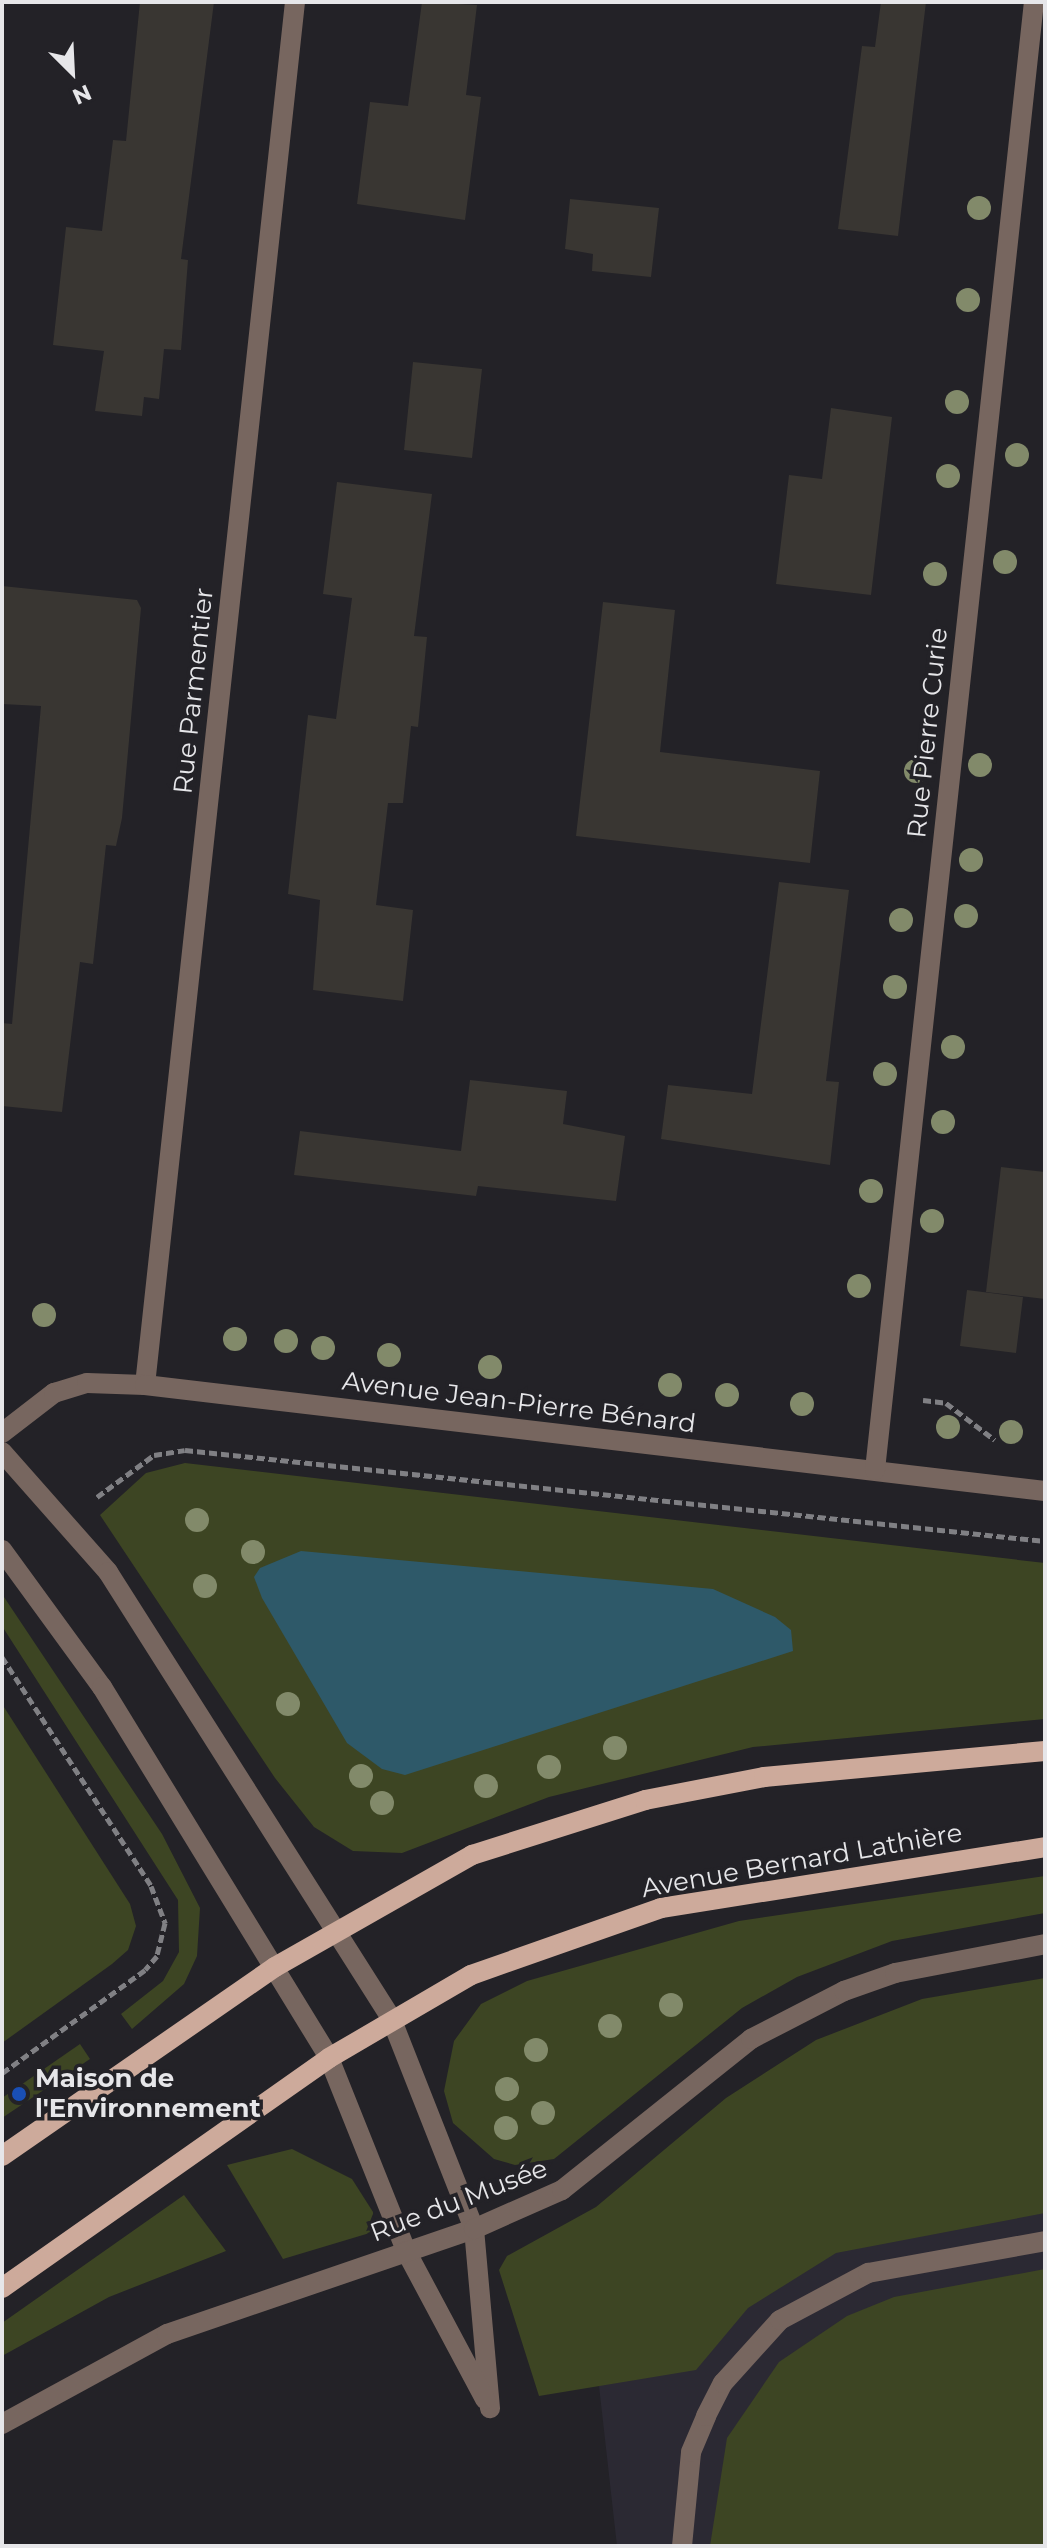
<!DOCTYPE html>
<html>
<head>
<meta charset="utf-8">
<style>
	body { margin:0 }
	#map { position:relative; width:1047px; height:2548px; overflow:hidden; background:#232227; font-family:Montserrat,sans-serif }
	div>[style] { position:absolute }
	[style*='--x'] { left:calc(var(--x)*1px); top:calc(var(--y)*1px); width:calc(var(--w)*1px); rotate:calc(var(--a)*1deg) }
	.built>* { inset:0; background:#2b2933 }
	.green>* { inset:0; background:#3d4523 }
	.water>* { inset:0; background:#2e5969 }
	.building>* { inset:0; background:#393632 }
	.path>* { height:5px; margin-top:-2.5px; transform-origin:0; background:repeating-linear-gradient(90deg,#808084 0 8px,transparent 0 12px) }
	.minor>* { height:20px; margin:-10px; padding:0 10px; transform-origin:10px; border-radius:10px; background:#77665f }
	.major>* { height:20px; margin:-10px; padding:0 10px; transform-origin:10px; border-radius:10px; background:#cdaa9b }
	.trees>* { width:24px; height:24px; margin:-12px; border-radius:50%; background:#828a6a }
	.dots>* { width:22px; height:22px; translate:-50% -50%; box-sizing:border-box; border:4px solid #232227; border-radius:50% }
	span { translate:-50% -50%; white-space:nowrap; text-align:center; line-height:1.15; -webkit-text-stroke:7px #232227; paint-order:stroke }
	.street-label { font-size:26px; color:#e6e6e9 }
	.poi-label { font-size:26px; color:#e6e6e9; font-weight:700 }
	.left { translate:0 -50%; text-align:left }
	.frame { position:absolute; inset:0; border:4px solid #e6e6e9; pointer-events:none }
	.north { position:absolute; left:32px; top:32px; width:80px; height:80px; -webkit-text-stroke:6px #232227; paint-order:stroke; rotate:156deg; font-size:22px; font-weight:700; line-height:32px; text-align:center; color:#e6e6e9 }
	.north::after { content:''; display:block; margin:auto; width:28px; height:36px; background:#e6e6e9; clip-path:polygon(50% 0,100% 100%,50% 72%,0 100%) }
</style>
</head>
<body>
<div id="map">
	<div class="built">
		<i style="clip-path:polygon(1045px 2018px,1045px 2546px,617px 2546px,587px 2279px)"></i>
	</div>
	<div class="green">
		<i style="clip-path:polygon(185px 1463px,1045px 1563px,1045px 1719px,753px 1747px,549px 1797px,402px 1853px,353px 1851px,314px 1827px,275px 1778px,100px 1515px,146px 1473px)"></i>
		<i style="clip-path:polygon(2px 1594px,162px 1834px,200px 1908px,197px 1956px,184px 1984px,132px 2029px,121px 2014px,163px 1981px,179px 1952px,178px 1900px,2px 1626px)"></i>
		<i style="clip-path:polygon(2px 1704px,130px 1904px,136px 1926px,128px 1950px,112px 1964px,2px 2043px)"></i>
		<i style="clip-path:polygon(1045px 1876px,1045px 1913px,892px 1941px,797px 1977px,742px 2008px,554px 2159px,515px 2165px,494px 2159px,453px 2123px,444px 2091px,454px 2041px,481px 2004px,527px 1981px,739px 1921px)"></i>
		<i style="clip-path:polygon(1045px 1978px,1045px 2213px,836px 2253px,748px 2308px,696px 2370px,539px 2396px,499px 2270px,507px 2256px,596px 2207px,726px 2098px,816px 2040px,922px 1999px)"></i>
		<i style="clip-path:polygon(80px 2044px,90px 2059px,2px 2118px,2px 2098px)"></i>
		<i style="clip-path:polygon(292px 2149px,352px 2179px,373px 2212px,373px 2232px,283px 2259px,227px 2165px)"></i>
		<i style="clip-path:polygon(184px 2195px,226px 2251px,109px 2297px,2px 2356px,2px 2323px)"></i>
		<i style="clip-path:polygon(1045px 2269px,1045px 2546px,710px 2546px,727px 2438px,779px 2362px,847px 2316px,894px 2297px)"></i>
	</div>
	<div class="water">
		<i style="clip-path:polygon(301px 1551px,713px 1589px,775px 1617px,791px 1630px,793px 1651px,405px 1775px,382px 1769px,347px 1743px,262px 1598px,254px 1577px,260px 1568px)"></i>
	</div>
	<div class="building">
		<i style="clip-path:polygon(140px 2px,214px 2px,181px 259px,188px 260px,181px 350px,164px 349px,159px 399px,144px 397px,142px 416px,95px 411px,104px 351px,53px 345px,66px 227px,102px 231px,113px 140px,126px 141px)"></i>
		<i style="clip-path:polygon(422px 2px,477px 5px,466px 95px,481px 97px,465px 220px,357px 204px,370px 102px,408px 106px)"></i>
		<i style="clip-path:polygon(881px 2px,926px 2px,898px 236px,838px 229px,862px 46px,875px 47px)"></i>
		<i style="clip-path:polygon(570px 199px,659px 208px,651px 277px,592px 271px,593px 254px,565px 249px)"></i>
		<i style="clip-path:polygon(413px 362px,482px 369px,472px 458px,404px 450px)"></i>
		<i style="clip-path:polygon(831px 408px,892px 417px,871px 595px,776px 584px,789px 475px,822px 479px)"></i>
		<i style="clip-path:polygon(337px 482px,432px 494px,414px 636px,427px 637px,418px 727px,411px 726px,403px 803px,388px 803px,376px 905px,413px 910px,403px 1001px,313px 990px,320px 900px,288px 894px,308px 715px,336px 719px,352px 598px,323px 594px)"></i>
		<i style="clip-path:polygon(2px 586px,137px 600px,141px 608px,122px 818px,116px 846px,106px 845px,93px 964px,80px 962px,62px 1112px,2px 1106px,2px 1023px,12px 1024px,41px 706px,2px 704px)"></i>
		<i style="clip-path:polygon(603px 602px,675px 610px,660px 752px,820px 771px,810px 863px,576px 836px)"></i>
		<i style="clip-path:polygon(779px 882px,849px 890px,826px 1081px,839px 1082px,830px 1165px,661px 1139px,668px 1085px,752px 1094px)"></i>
		<i style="clip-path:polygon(470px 1080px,567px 1091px,563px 1124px,625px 1136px,616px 1201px,478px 1186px,476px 1196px,294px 1175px,300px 1131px,461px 1151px)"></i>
		<i style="clip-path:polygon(1001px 1167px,1045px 1172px,1045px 1299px,986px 1292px)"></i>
		<i style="clip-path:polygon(967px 1290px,1023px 1297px,1016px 1353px,960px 1346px)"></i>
	</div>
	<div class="path">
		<i style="--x:923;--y:1400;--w:23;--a:7"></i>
		<i style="--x:946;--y:1403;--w:61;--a:37.1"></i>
		<i style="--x:97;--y:1497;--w:71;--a:-36.4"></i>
		<i style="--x:154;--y:1455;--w:31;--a:-9"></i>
		<i style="--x:185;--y:1450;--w:865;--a:6.04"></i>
		<i style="--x:2;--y:1657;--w:273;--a:56.9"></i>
		<i style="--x:151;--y:1886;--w:40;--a:69"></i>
		<i style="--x:165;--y:1923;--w:34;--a:104"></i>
		<i style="--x:157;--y:1956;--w:18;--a:131"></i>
		<i style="--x:145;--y:1970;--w:176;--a:144.2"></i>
	</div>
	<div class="minor">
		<i style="--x:145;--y:1385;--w:1391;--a:-83.81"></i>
		<i style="--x:2;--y:1433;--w:66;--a:-37.6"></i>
		<i style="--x:54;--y:1393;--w:34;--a:-17"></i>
		<i style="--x:87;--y:1383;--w:58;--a:2"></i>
		<i style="--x:145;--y:1385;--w:906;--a:6.72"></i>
		<i style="--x:2;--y:1452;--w:160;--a:48.5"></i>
		<i style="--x:108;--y:1572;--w:528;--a:57.6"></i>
		<i style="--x:391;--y:2018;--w:227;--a:68.5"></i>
		<i style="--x:474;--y:2229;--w:180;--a:84.9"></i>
		<i style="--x:875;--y:1470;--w:1477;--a:-83.82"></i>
		<i style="--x:2;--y:1550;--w:170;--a:53.9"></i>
		<i style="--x:102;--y:1687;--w:435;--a:58.5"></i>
		<i style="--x:329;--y:2058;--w:208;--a:68.2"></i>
		<i style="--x:406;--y:2251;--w:168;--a:61.9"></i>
		<i style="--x:2;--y:2424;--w:188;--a:-28.6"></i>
		<i style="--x:167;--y:2334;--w:324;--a:-18.9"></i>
		<i style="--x:474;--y:2229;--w:96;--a:-23.9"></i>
		<i style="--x:562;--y:2190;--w:242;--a:-38.6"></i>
		<i style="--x:751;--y:2039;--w:105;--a:-27.3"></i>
		<i style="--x:844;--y:1991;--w:54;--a:-19.4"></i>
		<i style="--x:895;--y:1973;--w:153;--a:-10.9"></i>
		<i style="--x:682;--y:2546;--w:94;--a:-84.5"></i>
		<i style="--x:691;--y:2452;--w:39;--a:-67"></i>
		<i style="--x:706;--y:2416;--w:37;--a:-63"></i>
		<i style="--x:723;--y:2383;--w:85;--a:-47.9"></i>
		<i style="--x:780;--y:2320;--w:100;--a:-28.1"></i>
		<i style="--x:868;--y:2273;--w:180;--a:-10.2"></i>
	</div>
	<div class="major">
		<i style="--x:2;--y:2156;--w:332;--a:-34.7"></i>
		<i style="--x:275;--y:1967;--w:227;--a:-29.6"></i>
		<i style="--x:472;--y:1855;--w:182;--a:-17.6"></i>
		<i style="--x:645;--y:1800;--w:121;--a:-10.9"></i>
		<i style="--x:764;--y:1777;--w:282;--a:-5.3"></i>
		<i style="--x:2;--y:2288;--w:400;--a:-35.1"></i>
		<i style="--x:329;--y:2058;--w:164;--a:-30.3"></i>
		<i style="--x:471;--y:1975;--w:201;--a:-19.4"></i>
		<i style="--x:661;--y:1908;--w:389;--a:-9"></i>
	</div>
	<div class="trees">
		<i style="left:979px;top:208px"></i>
		<i style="left:968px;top:300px"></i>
		<i style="left:957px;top:402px"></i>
		<i style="left:1017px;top:455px"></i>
		<i style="left:948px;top:476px"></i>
		<i style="left:1005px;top:562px"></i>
		<i style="left:935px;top:574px"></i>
		<i style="left:980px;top:765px"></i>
		<i style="left:916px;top:771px"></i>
		<i style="left:971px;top:860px"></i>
		<i style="left:966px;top:916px"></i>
		<i style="left:901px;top:920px"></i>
		<i style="left:895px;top:987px"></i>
		<i style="left:953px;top:1047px"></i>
		<i style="left:885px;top:1074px"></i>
		<i style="left:943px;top:1122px"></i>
		<i style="left:871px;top:1191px"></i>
		<i style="left:932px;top:1221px"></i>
		<i style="left:859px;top:1286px"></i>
		<i style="left:44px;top:1315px"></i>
		<i style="left:235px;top:1339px"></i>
		<i style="left:286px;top:1341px"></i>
		<i style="left:323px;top:1348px"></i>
		<i style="left:389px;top:1355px"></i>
		<i style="left:490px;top:1367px"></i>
		<i style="left:670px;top:1385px"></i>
		<i style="left:727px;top:1395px"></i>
		<i style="left:802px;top:1404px"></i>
		<i style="left:948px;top:1427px"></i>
		<i style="left:1011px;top:1432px"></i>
		<i style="left:197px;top:1520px"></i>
		<i style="left:253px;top:1552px"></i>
		<i style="left:205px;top:1586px"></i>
		<i style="left:288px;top:1704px"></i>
		<i style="left:615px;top:1748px"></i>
		<i style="left:549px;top:1767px"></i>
		<i style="left:361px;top:1776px"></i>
		<i style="left:486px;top:1786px"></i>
		<i style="left:382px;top:1803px"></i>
		<i style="left:671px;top:2005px"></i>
		<i style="left:610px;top:2026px"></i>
		<i style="left:536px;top:2050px"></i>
		<i style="left:507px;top:2089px"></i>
		<i style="left:543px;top:2113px"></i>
		<i style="left:506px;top:2128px"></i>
	</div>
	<div class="dots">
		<i style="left:19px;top:2094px;background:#1a4fb4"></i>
	</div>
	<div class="street-label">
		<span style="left:194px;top:691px;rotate:-84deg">Rue Parmentier</span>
		<span style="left:928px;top:733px;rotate:-84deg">Rue Pierre Curie</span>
		<span style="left:519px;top:1403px;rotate:7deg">Avenue Jean-Pierre Bénard</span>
		<span style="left:802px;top:1861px;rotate:-10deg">Avenue Bernard Lathière</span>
		<span style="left:459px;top:2201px;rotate:-21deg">Rue du Musée</span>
	</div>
	<div class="poi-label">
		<span class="left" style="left:35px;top:2094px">Maison de<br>l'Environnement</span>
	</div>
	<div class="frame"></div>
	<div class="north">N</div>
</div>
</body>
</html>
